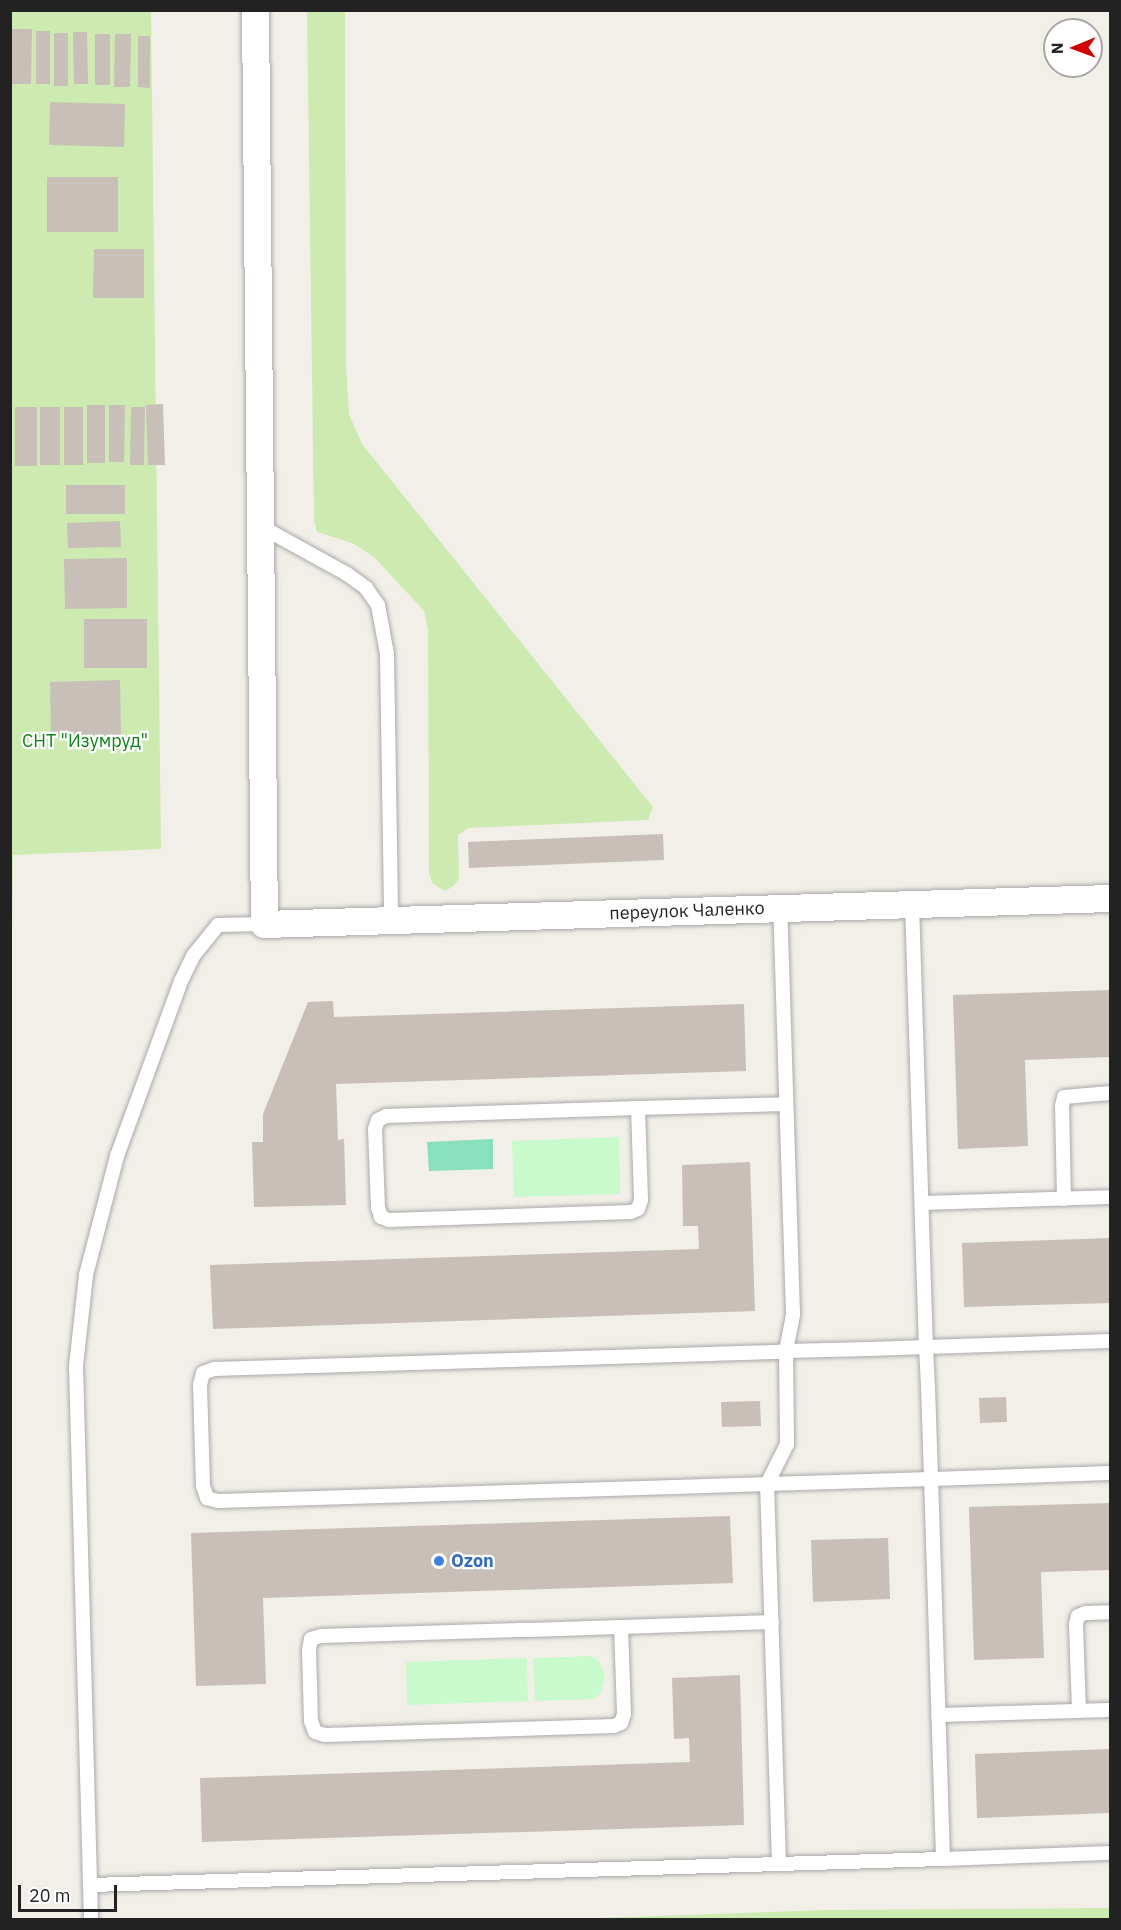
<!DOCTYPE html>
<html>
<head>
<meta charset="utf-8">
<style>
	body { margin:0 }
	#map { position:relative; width:1121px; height:1930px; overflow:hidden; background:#f2efe9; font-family:"IBM Plex Sans",sans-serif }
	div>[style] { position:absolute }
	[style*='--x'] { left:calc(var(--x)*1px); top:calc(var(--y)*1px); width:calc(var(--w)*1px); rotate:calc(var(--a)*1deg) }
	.grass>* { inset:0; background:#cdebb0 }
	.park>* { inset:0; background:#c8facc }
	.pitch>* { inset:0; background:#88e0be }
	.building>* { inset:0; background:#c7bfb8 }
	.roads { filter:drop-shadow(0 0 2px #a9a9a9) drop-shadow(0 0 2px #a9a9a9) }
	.service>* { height:14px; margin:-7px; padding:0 7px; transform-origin:7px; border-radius:7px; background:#fff }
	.minor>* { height:27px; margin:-13.5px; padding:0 13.5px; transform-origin:13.5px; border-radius:13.5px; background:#fff }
	.dots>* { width:16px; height:16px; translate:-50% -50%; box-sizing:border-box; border:3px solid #fff; border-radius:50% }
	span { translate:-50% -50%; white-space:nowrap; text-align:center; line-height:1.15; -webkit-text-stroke:4.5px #fff; paint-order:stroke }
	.park-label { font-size:18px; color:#0c8416 }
	.street-label { font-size:18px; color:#222 }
	.shop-label { font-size:18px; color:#366cbe; font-weight:700 }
	.left { translate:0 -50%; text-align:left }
	.frame { position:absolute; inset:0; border:12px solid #222; pointer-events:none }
	.north { position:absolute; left:1043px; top:18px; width:60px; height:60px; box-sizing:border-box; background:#fff; border:2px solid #a7a7a7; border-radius:50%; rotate:269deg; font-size:16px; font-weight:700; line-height:24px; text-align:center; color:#222 }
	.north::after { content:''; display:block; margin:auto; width:21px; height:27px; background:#d40000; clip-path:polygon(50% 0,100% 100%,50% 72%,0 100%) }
	.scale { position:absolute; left:18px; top:1885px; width:99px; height:27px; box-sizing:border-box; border:3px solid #222; border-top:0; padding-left:8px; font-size:18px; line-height:21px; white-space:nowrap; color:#222; -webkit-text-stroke:4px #fff; paint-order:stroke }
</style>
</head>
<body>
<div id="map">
	<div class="grass">
		<i style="clip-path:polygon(11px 11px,151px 11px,161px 849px,13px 855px,11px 1037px)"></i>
		<i style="clip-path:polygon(307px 11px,345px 11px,346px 364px,349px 414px,362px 444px,653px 807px,648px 820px,468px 828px,458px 835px,459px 878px,454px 886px,445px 891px,433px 884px,429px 874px,428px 630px,424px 611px,373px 556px,352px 543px,317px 532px,314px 520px)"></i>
		<i style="clip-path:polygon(1110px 1908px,1110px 1920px,569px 1919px,826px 1910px)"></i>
	</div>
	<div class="park">
		<i style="clip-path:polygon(619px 1137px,620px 1194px,514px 1197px,512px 1141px)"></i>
		<i style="clip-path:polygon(591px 1656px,599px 1661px,605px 1677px,600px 1694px,593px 1699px,535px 1701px,533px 1658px)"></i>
		<i style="clip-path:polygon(527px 1658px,528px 1701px,407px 1705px,406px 1662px)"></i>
	</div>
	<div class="pitch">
		<i style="clip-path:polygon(493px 1139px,493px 1169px,429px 1171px,427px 1142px)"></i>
	</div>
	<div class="building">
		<i style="clip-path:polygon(11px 29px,32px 29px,31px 84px,10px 84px)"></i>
		<i style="clip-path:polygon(36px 31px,50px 31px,50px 84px,36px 84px)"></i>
		<i style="clip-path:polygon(73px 32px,87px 32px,88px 84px,74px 84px)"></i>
		<i style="clip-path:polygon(54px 33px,68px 33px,68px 86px,54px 86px)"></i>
		<i style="clip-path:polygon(95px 34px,110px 34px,110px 85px,95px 85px)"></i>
		<i style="clip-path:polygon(115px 34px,131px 34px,130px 87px,114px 87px)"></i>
		<i style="clip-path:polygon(138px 36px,150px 36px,150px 88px,138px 87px)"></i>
		<i style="clip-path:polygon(50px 102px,125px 104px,124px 147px,49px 145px)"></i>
		<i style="clip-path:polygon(47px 177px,118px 177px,118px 232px,47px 232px)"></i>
		<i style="clip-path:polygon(94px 249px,144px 249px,144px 298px,93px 298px)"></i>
		<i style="clip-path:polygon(163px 404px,165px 465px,148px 465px,146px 405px)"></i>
		<i style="clip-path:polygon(87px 405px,105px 405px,105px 463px,87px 463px)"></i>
		<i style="clip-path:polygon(109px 405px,125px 405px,124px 462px,109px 462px)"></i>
		<i style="clip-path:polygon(15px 407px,37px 407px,37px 466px,15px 466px)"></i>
		<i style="clip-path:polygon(40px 407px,60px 407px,60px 465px,40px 465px)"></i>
		<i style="clip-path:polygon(64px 407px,83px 407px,83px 465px,64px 465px)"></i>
		<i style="clip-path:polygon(131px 407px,145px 407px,144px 465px,130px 465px)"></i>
		<i style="clip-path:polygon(66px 485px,125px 485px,125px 514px,66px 514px)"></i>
		<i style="clip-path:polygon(120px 521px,121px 547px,68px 548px,67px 523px)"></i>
		<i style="clip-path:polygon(127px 558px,127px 608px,65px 609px,64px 559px)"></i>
		<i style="clip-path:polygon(84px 619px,147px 619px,147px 668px,84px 668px)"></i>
		<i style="clip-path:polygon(120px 680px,121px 735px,51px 737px,50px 682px)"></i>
		<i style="clip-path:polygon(663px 834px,664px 860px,469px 868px,468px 842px)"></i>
		<i style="clip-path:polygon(1110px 990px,1110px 1057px,1025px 1060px,1028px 1146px,958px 1149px,953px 995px)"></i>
		<i style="clip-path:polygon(333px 1001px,334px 1017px,744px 1004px,746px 1071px,336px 1084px,338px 1140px,344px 1139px,346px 1205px,254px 1207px,252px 1142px,263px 1142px,263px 1114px,308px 1002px)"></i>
		<i style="clip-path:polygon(750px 1162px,755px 1311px,213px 1329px,210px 1265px,699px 1249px,698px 1226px,683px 1226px,682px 1165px)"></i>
		<i style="clip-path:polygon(1110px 1238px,1110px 1303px,964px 1307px,962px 1243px)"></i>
		<i style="clip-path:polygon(1006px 1397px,1007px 1422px,980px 1423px,979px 1398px)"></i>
		<i style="clip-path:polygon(760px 1401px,761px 1426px,722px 1427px,721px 1402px)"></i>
		<i style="clip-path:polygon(1110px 1503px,1110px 1570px,1041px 1572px,1044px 1658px,974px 1660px,969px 1507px)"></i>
		<i style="clip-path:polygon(730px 1516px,733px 1583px,263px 1598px,266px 1684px,196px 1686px,191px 1533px)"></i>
		<i style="clip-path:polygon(888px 1538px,890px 1599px,813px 1602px,811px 1540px)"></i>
		<i style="clip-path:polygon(740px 1675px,744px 1825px,202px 1842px,200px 1778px,690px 1762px,689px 1738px,674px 1739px,672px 1678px)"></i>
		<i style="clip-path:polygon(1110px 1749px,1110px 1813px,977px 1818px,975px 1754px)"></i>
	</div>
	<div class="roads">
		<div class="service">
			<i style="--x:260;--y:526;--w:99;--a:28.9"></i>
			<i style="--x:347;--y:574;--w:24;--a:36"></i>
			<i style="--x:366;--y:588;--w:21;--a:55"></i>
			<i style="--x:378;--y:605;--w:50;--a:79.6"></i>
			<i style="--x:387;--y:654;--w:266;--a:89.1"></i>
			<i style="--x:912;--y:904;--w:443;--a:88.2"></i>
			<i style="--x:926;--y:1347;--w:40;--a:87.1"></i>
			<i style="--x:928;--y:1387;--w:92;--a:88.1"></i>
			<i style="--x:931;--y:1479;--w:713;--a:178.23"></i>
			<i style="--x:218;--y:1501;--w:11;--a:-165"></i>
			<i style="--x:207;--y:1498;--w:13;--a:-108"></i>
			<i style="--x:203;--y:1486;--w:101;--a:-91.7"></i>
			<i style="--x:200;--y:1385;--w:12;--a:-76"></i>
			<i style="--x:203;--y:1373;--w:12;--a:-20"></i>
			<i style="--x:214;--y:1369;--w:562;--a:-1.73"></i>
			<i style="--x:776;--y:1352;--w:10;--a:-6"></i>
			<i style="--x:786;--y:1351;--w:84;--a:-1.4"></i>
			<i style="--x:870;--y:1349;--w:56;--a:-2"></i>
			<i style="--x:926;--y:1347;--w:184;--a:-1.9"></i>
			<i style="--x:638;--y:1108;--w:92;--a:88.1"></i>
			<i style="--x:641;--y:1200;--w:9;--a:108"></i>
			<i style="--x:638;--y:1209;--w:8;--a:157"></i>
			<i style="--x:631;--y:1212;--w:242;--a:178.1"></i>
			<i style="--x:389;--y:1220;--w:9;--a:-159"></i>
			<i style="--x:381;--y:1217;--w:10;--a:-107"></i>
			<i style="--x:378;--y:1207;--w:78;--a:-92.2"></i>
			<i style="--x:375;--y:1129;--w:9;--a:-72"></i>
			<i style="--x:378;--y:1120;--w:9;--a:-27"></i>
			<i style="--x:386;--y:1116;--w:252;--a:-1.8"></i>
			<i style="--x:638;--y:1108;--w:148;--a:-1.5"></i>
			<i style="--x:1064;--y:1199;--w:93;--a:-91.2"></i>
			<i style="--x:1062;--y:1106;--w:9;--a:-77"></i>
			<i style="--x:1064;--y:1097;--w:46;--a:-5"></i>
			<i style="--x:922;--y:1203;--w:188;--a:-1.8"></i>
			<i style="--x:621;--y:1627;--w:87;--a:88"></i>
			<i style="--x:624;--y:1714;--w:9;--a:108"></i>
			<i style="--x:621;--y:1723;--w:8;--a:157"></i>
			<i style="--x:614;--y:1726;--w:289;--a:178.2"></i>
			<i style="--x:325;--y:1735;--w:10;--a:-163"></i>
			<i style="--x:315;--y:1732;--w:12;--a:-110"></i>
			<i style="--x:311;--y:1721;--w:71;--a:-91.6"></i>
			<i style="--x:309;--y:1650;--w:11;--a:-80"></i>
			<i style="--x:311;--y:1639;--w:10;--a:-17"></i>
			<i style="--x:321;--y:1636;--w:207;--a:-1.7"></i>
			<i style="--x:528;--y:1630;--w:93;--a:-1.8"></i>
			<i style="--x:621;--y:1627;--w:151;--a:-1.9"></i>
			<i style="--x:1079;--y:1711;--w:87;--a:-92"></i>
			<i style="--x:1076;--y:1624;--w:8;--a:-76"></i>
			<i style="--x:1078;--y:1616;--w:9;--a:-21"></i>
			<i style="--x:1086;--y:1613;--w:24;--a:-2"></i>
			<i style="--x:938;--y:1715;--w:172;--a:-1.7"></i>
			<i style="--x:943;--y:1859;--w:167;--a:-2.1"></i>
			<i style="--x:779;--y:1864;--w:380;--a:-91.8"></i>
			<i style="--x:767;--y:1484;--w:45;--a:-63.4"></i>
			<i style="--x:787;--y:1444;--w:93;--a:-90.6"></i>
			<i style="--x:786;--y:1351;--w:38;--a:-79"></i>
			<i style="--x:793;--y:1314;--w:406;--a:-91.8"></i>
			<i style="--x:91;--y:1885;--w:852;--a:-1.75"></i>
			<i style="--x:943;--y:1859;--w:380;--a:-91.8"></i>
			<i style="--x:931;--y:1479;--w:179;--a:-1.9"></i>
			<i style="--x:91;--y:1920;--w:554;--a:-91.55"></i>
			<i style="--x:76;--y:1366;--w:92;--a:-83.7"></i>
			<i style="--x:86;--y:1275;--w:123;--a:-75.4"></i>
			<i style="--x:117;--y:1156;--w:186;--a:-69.9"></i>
			<i style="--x:181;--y:981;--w:28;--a:-64"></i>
			<i style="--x:193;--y:956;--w:40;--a:-51"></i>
			<i style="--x:218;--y:925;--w:46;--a:-1.2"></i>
		</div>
		<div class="minor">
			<i style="--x:255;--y:10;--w:914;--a:89.44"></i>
			<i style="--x:264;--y:924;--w:846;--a:-1.76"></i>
		</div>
	</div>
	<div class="dots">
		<i style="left:439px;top:1561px;background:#3f7fe0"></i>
	</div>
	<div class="park-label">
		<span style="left:85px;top:741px">СНТ "Изумруд"</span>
	</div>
	<div class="street-label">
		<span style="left:687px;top:911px;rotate:-2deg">переулок Чаленко</span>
	</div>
	<div class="shop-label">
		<span class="left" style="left:451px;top:1561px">Ozon</span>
	</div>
	<div class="frame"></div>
	<div class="north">N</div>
	<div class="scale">20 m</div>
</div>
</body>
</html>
